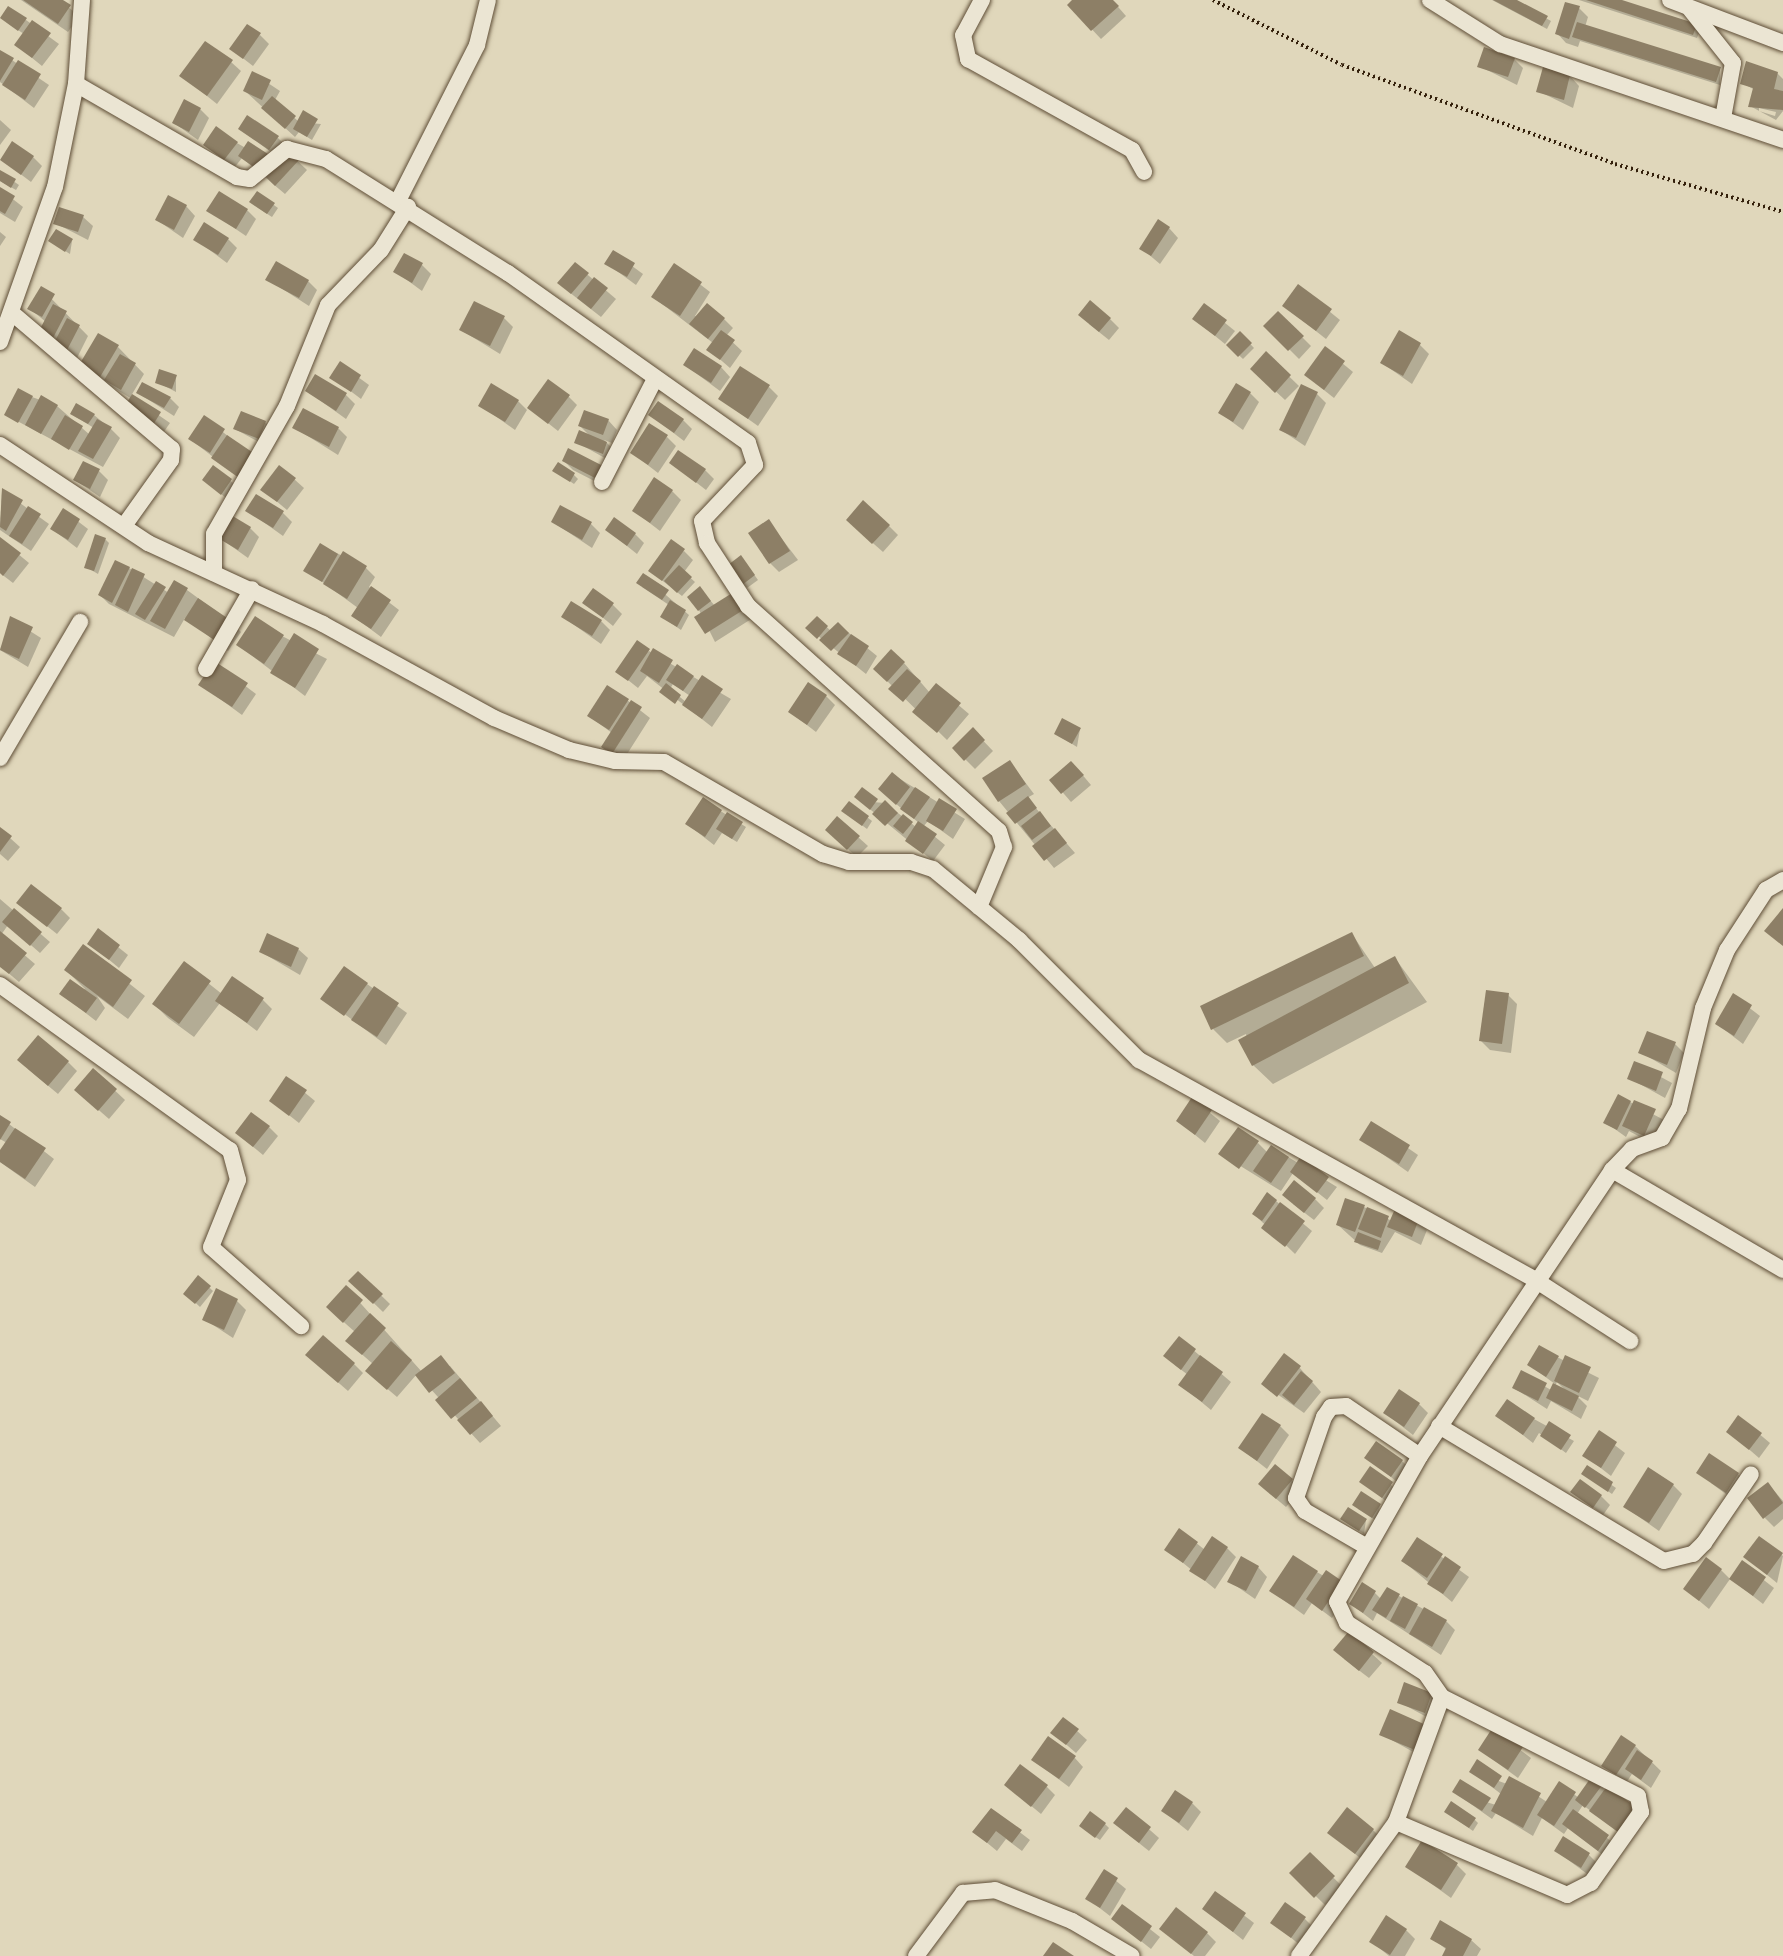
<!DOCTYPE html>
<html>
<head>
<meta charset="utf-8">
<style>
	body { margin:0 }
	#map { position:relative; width:1783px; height:1956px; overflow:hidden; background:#e0d7bb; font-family:"IM FELL English",serif }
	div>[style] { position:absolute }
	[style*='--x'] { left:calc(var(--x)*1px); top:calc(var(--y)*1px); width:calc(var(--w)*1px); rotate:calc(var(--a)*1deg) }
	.shadow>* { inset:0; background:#0003 }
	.building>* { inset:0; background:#8d7f66 }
	.path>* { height:3.5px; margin-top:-1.75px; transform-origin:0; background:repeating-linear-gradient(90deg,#331f0a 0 2px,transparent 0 5.5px) }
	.roads { filter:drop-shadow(0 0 2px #5e4d36) drop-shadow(0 0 2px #5e4d36) }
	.street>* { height:16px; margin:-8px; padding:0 8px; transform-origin:8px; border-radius:8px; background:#ebe5d3 }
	span { translate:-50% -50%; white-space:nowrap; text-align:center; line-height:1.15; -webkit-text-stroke:6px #ebe5d3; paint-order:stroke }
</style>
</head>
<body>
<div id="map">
	<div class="shadow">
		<i style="clip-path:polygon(21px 0,60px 0,79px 16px,68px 32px)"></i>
		<i style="clip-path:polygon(1074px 0,1112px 0,1126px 16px,1101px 39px,1069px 5px)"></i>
		<i style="clip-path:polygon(1492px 0,1514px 0,1551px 21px,1547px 29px)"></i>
		<i style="clip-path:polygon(1579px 0,1616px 0,1700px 30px,1697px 38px)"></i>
		<i style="clip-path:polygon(1579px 8px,1588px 17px,1585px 27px,1720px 69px,1720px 85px,1580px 41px,1578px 47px,1566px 43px,1557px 33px)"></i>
		<i style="clip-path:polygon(26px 20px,59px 44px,42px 66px,16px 45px,24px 34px,6px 22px)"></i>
		<i style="clip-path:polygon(260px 35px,269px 44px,253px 66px,231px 49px)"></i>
		<i style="clip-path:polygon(0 52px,49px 85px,34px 108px,0 82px)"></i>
		<i style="clip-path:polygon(1514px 59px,1523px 68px,1517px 85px,1479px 66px)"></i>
		<i style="clip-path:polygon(231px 62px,241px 71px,217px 104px,182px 76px)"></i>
		<i style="clip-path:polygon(253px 73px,280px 91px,275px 100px,299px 122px,321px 124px,312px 140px,299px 132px,295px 137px,245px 91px)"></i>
		<i style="clip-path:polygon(evenodd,1777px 73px,1783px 79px,1783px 111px,1776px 120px,1750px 106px,1755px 90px,1742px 83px,1777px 73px,1759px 108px,1776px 112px,1775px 116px,1759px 111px,1759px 108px)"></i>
		<i style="clip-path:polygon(1570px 76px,1579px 86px,1573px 108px,1538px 91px)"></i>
		<i style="clip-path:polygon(200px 109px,209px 118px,198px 140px,174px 123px)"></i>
		<i style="clip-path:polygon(0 120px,11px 130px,0 145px)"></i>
		<i style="clip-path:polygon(240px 129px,278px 138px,287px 147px,279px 158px)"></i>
		<i style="clip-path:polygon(237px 143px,278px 167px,290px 154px,307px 170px,285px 194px,242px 158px,234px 168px,205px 145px)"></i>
		<i style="clip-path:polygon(33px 157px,42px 166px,31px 182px,2px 160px)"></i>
		<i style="clip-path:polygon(0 172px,19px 185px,16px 190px,0 181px)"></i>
		<i style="clip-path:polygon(0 189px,23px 207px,15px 222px,0 213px)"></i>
		<i style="clip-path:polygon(257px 193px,278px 208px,272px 217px,255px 206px)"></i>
		<i style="clip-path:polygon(186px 206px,195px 216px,183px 238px,157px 220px)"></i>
		<i style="clip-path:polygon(247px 210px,256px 219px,246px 236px,209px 211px)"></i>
		<i style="clip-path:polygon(83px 217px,93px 226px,88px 240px,55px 223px)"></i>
		<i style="clip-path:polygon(1169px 228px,1178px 238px,1160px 264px,1141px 248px)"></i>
		<i style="clip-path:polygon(0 232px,6px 237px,0 246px)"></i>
		<i style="clip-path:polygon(195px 239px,228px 239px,237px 248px,227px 263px)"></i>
		<i style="clip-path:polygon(72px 241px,70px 254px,54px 244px)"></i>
		<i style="clip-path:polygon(613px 252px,643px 274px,636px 285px,606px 263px)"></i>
		<i style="clip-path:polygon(575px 264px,616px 299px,601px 317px,569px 292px)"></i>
		<i style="clip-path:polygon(422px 265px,431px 274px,422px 291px,396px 272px)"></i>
		<i style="clip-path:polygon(675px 265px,710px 292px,695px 316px,724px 319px,733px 328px,726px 336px,742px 351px,730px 368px,708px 349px,713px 343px,653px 297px)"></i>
		<i style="clip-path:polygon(267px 279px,308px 281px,317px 290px,309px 306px)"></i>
		<i style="clip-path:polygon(1298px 286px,1340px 320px,1326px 339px,1284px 306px)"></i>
		<i style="clip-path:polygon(41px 288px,88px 336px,77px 358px,51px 339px,46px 322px,30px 309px)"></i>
		<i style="clip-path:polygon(1204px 306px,1235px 331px,1225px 344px,1204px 327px)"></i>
		<i style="clip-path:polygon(1278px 313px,1311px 346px,1299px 359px,1266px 326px)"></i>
		<i style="clip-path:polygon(504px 318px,513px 327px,500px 354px,461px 330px)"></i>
		<i style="clip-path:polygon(1110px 319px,1119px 328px,1109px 340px,1089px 324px)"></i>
		<i style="clip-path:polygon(1240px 333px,1254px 348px,1243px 359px,1228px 345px)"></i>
		<i style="clip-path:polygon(1420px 345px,1429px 354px,1412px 384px,1382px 363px)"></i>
		<i style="clip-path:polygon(118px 347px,144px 374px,131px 396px,170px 423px,163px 433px,135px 417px,132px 399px,91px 374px)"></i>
		<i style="clip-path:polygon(1325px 349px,1353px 372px,1334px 398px,1315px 383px)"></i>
		<i style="clip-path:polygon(1266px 354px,1299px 386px,1285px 400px,1252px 369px)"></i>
		<i style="clip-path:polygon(340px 364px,369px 385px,361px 399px,332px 377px)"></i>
		<i style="clip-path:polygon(685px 365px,721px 367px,730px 377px,720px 391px)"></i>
		<i style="clip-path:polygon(176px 376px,176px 392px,157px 382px)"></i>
		<i style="clip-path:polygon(769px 387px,778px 396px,758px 426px,720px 399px)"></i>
		<i style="clip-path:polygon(307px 391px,346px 395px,355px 404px,346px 419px)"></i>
		<i style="clip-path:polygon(138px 393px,170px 398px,179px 407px,174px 416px)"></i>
		<i style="clip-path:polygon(1250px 393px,1259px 402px,1243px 430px,1220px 413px)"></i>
		<i style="clip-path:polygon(1317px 394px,1326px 403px,1305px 446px,1281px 430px)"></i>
		<i style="clip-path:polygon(568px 396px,577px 405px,558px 431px,529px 408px)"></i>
		<i style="clip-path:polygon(32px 397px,57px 406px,90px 435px,94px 428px,76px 417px,94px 415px,111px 429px,120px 438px,103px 467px,6px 415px)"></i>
		<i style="clip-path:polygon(518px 401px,527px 410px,515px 430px,480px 405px)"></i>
		<i style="clip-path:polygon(650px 415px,683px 420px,692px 429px,684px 441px)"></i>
		<i style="clip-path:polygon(204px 417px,263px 464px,249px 485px,190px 439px)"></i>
		<i style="clip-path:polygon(608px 420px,617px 430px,612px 443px,604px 440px,616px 452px,612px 462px,576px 442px,591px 437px,580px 426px)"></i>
		<i style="clip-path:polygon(265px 422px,274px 431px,268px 447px,235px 429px)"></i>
		<i style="clip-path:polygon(295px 428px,338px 428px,347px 437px,338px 455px)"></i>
		<i style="clip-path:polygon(667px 437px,676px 446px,658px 473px,632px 453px)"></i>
		<i style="clip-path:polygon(569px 451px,606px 487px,573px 470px,564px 461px)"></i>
		<i style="clip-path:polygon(671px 463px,705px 470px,714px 479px,706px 490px)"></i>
		<i style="clip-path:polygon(214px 467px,240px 489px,231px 502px,204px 480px)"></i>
		<i style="clip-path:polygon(99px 471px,108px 480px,100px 497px,75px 480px)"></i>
		<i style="clip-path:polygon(559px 474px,574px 475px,578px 479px,574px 484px)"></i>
		<i style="clip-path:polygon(294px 479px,304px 488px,287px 510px,263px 490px)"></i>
		<i style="clip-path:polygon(2px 490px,49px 524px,31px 551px,0 530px)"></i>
		<i style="clip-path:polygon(672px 491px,681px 500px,660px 531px,634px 511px)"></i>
		<i style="clip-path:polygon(63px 510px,88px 529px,77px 548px,52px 529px)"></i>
		<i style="clip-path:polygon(248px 511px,283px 513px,292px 522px,283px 536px)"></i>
		<i style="clip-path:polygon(553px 522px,591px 524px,600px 533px,592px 548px)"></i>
		<i style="clip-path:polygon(769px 522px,798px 560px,779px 572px,770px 563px)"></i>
		<i style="clip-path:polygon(889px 526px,898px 535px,883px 552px,857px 529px)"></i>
		<i style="clip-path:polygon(250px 528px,259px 537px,248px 558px,220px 538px)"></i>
		<i style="clip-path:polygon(607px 530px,635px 534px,644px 543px,637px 554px)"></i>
		<i style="clip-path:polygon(0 539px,29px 563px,13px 583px,0 573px)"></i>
		<i style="clip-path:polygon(105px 539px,109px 543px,98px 574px,86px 567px)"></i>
		<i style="clip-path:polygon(321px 545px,366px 568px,375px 577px,369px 587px,399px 610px,381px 637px,353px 616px,358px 608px,306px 570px)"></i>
		<i style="clip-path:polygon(684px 551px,693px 560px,684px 572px,695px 582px,682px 596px,650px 571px)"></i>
		<i style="clip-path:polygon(745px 562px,758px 580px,747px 588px,743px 584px)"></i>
		<i style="clip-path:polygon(129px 568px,169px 593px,187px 590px,232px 623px,241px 632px,228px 651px,185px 618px,174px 637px,109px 604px,100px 595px)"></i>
		<i style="clip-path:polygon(644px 576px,689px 615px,681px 630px,662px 617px,669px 605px,642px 587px)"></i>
		<i style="clip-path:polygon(704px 593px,715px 606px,746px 601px,756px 616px,715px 642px,699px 610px)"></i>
		<i style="clip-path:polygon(585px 603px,613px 605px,622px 614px,613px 626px)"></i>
		<i style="clip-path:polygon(563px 617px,601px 621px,610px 630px,601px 644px)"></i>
		<i style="clip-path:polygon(817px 618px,831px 631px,838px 624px,877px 656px,866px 674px,808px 628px)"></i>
		<i style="clip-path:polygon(11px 619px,41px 638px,28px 667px,0 650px)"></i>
		<i style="clip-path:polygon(282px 636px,327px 659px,305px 696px,238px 645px)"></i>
		<i style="clip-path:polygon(evenodd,649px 651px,731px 699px,712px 727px,647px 676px,638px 688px,618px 672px,649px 651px,673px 684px,690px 696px,686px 702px,670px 689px,673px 684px)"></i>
		<i style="clip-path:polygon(215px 663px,256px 694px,242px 715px,201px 685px)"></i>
		<i style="clip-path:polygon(904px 663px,930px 693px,936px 686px,969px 714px,947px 740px,884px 678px)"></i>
		<i style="clip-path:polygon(826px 696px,835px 705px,816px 732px,790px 712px)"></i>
		<i style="clip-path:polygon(627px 700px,650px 718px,622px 762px,603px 747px,612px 733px,589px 716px)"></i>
		<i style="clip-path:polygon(1080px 729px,1077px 747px,1056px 734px)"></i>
		<i style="clip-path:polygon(973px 730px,993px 751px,975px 769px,954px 748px)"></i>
		<i style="clip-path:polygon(1010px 762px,1034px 794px,1027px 798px,1075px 853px,1054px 868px,999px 801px)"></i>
		<i style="clip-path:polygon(1080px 772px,1091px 785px,1071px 802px,1052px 780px)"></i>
		<i style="clip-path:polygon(892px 774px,965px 819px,953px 839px,928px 821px,923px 827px,945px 845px,933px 861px,860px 801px,885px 803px,916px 827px,919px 823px,889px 798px)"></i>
		<i style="clip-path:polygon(703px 800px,746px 827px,737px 842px,722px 833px,714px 845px,687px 824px)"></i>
		<i style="clip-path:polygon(849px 803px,872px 821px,867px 829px,848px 815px)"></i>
		<i style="clip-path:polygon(0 829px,20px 847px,8px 861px,0 854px)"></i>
		<i style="clip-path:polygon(858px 837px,868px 846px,857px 857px,836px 839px)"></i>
		<i style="clip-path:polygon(0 899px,50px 942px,40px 953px,8px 925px,1px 935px,35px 964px,19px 982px,0 966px)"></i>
		<i style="clip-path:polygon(18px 903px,61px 909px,70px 918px,57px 934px)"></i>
		<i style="clip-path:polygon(98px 931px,128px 955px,119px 968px,89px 943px)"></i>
		<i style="clip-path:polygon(1352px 934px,1375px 968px,1395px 958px,1427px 1002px,1273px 1084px,1253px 1065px,1246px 1034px,1227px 1043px,1213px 1029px)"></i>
		<i style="clip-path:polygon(83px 947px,145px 996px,128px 1019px,97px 996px,105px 1008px,96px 1021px,61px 994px,85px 989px,66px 970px)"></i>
		<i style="clip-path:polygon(298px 949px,308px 958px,300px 975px,261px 952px)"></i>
		<i style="clip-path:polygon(184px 964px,222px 994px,232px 978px,263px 1000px,272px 1009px,257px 1031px,220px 1003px,194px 1037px,168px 1018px,154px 1004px)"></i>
		<i style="clip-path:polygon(345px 968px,407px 1013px,386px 1045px,323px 998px)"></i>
		<i style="clip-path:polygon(1508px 995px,1517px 1004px,1511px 1053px,1490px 1050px,1481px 1041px)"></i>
		<i style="clip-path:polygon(1734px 996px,1760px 1016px,1743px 1044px,1717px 1024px)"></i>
		<i style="clip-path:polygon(1675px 1044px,1684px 1053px,1676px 1073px,1640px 1052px)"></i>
		<i style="clip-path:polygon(68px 1062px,77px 1071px,58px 1094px,28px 1069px)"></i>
		<i style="clip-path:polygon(1635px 1063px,1672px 1083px,1665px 1098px,1629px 1078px)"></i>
		<i style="clip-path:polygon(93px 1070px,125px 1100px,109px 1119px,85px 1098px)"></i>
		<i style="clip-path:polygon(287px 1078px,315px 1101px,299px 1123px,271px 1101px)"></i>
		<i style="clip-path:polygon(1193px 1099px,1220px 1121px,1205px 1143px,1178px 1121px)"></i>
		<i style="clip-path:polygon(1630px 1102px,1664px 1120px,1653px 1144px,1629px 1131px,1626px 1137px,1605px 1122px)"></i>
		<i style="clip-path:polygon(0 1117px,54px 1159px,35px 1187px,0 1162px,7px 1143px,0 1139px)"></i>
		<i style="clip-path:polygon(1372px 1123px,1418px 1155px,1408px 1172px,1361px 1139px)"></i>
		<i style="clip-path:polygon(269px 1127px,278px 1136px,263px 1155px,246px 1141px)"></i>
		<i style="clip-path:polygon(1258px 1143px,1268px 1153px,1272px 1147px,1337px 1187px,1327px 1200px,1293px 1173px,1281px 1191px,1221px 1154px)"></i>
		<i style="clip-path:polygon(1315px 1199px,1324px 1208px,1314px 1220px,1293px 1204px)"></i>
		<i style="clip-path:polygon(1276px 1201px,1312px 1231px,1295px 1254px,1258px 1218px)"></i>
		<i style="clip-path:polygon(1364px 1207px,1392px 1221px,1418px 1220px,1427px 1230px,1421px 1245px,1395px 1232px,1382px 1253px,1360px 1245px,1338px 1225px)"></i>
		<i style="clip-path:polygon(358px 1273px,390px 1304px,383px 1312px,351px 1281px)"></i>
		<i style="clip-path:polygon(199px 1278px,213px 1291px,200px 1307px,185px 1293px)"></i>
		<i style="clip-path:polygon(346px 1287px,422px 1372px,450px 1366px,501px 1426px,480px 1443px,417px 1374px,397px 1397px,377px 1380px,373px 1364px,357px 1350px,355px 1332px,337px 1316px)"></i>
		<i style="clip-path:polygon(237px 1301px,246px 1310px,233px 1338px,204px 1319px)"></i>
		<i style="clip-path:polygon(1179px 1338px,1231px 1382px,1211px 1410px,1181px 1385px,1188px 1375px,1175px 1365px)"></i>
		<i style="clip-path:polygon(evenodd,1557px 1357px,1599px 1378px,1588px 1401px,1576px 1395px,1587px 1406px,1581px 1419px,1551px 1401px,1547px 1409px,1514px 1388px,1522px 1373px,1551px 1390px,1555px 1384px,1529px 1365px,1557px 1357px,1557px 1382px,1566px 1391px,1555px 1386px,1557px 1382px)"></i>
		<i style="clip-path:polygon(317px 1364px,354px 1364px,363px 1373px,348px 1391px)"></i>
		<i style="clip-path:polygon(1299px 1367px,1321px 1392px,1304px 1413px,1263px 1384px)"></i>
		<i style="clip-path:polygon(1419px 1404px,1428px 1413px,1413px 1435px,1385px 1413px)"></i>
		<i style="clip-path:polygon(1498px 1416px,1534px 1419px,1574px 1441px,1566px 1453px,1539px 1433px,1533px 1443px)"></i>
		<i style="clip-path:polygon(1739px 1417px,1770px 1443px,1759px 1458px,1728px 1431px)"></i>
		<i style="clip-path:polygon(1280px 1426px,1289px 1435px,1267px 1469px,1240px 1448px)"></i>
		<i style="clip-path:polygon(1599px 1433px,1625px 1453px,1611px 1476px,1584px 1455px)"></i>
		<i style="clip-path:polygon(1367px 1458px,1402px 1461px,1411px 1470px,1401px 1485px)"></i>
		<i style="clip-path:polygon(1370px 1468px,1401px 1493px,1392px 1506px,1361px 1481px)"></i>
		<i style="clip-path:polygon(1587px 1468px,1616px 1488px,1612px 1494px,1583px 1474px)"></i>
		<i style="clip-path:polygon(1738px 1474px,1747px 1483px,1735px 1501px,1711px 1483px)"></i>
		<i style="clip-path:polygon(1292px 1480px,1301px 1489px,1286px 1507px,1269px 1493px)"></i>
		<i style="clip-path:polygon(1768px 1484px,1783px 1501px,1783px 1519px,1774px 1527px,1765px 1518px)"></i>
		<i style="clip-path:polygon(1673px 1485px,1682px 1494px,1659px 1531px,1625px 1507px)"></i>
		<i style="clip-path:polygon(1573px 1492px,1601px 1496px,1610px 1505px,1603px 1515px)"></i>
		<i style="clip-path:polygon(1380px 1505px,1377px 1521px,1358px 1509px)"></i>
		<i style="clip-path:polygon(1366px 1520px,1364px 1534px,1347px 1523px)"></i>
		<i style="clip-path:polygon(1180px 1530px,1205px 1550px,1227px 1548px,1236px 1557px,1215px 1589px,1166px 1549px)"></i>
		<i style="clip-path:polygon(1759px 1538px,1783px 1556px,1777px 1583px,1745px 1557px)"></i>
		<i style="clip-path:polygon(1417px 1539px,1469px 1577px,1452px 1602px,1403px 1561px)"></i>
		<i style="clip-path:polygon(1742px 1563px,1774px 1588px,1763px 1604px,1731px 1579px)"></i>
		<i style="clip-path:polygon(1258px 1567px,1267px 1577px,1255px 1599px,1229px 1581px)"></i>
		<i style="clip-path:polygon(1721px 1570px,1730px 1579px,1709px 1609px,1685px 1589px)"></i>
		<i style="clip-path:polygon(1317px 1572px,1350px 1592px,1332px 1618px,1312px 1603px,1304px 1615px,1271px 1591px)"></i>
		<i style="clip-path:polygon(1375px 1593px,1381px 1599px,1399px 1596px,1446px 1621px,1455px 1630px,1441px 1655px,1377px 1613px,1373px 1621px,1351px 1604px)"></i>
		<i style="clip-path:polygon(1349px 1633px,1382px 1663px,1369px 1678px,1344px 1659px)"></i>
		<i style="clip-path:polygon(1431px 1694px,1440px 1703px,1434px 1721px,1399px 1702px)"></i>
		<i style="clip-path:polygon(1391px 1711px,1424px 1758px,1381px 1734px)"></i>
		<i style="clip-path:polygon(1064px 1719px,1087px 1740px,1076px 1753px,1053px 1733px)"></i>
		<i style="clip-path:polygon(1494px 1730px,1531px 1758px,1518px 1778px,1480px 1750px)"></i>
		<i style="clip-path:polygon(1635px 1746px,1661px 1771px,1651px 1788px,1632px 1774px,1626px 1783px,1604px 1765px)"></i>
		<i style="clip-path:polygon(1074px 1757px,1083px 1767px,1069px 1787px,1033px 1760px)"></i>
		<i style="clip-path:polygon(1471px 1771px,1507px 1784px,1510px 1778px,1547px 1802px,1559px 1783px,1579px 1798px,1602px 1785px,1628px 1840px,1583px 1805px,1577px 1814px,1617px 1846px,1608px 1859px,1568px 1828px,1564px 1834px,1542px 1818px,1533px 1836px,1496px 1813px,1492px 1819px,1454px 1792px,1496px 1805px,1501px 1794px)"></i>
		<i style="clip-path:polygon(1006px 1785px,1046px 1786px,1055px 1795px,1041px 1814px)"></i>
		<i style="clip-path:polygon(1192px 1803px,1201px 1812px,1188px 1831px,1163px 1811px)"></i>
		<i style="clip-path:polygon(1126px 1809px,1159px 1838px,1149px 1851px,1125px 1832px)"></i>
		<i style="clip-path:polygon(991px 1810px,1030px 1840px,1022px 1851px,1006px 1839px,997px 1851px,974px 1832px)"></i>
		<i style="clip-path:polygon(1450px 1815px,1474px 1819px,1478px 1823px,1473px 1831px)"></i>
		<i style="clip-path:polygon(1105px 1824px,1109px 1828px,1100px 1840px,1085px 1830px)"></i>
		<i style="clip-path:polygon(1373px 1830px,1382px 1839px,1365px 1862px,1329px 1833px)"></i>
		<i style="clip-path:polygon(1556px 1851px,1589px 1855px,1598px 1864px,1590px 1876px)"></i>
		<i style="clip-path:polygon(1310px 1855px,1343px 1887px,1325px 1905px,1292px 1873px)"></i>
		<i style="clip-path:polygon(1457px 1865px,1466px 1874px,1451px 1898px,1407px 1866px)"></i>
		<i style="clip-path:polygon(1104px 1871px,1126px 1889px,1110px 1916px,1088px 1899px)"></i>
		<i style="clip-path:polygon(1215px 1893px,1254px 1923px,1243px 1940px,1204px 1909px)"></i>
		<i style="clip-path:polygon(1122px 1907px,1160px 1937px,1151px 1949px,1113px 1919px)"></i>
		<i style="clip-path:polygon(1305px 1919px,1314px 1928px,1301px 1946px,1272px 1922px)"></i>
		<i style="clip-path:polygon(1441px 1923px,1471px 1940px,1481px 1949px,1477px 1956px,1444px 1956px,1447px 1950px,1432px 1938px)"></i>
		<i style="clip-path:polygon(1162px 1929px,1207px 1933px,1216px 1942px,1205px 1956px,1194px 1956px)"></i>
		<i style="clip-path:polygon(1406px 1930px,1415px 1939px,1405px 1956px,1389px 1956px,1372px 1942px)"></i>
	</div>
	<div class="building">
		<i style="clip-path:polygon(23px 0,63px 0,71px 5px,58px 24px)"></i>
		<i style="clip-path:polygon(1072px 0,1113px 0,1119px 6px,1091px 31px,1067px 5px)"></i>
		<i style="clip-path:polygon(1493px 0,1517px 0,1548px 16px,1542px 26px)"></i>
		<i style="clip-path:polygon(1586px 0,1622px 0,1697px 24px,1693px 35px)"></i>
		<i style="clip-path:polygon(1565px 2px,1580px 6px,1569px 39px,1555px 34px)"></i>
		<i style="clip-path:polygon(8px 6px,27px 18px,18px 31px,0 18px)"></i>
		<i style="clip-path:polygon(32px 20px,51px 33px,32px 58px,14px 45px)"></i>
		<i style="clip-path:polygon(1577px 22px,1721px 67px,1716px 82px,1572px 37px)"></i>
		<i style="clip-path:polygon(247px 24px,261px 33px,243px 59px,229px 49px)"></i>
		<i style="clip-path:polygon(205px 41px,233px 60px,207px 96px,179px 76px)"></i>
		<i style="clip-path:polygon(1484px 47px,1515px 58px,1508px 77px,1477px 67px)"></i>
		<i style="clip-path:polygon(0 50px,14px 58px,0 81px)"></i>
		<i style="clip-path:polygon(18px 60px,41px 74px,25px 100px,2px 85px)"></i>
		<i style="clip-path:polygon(1746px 61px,1778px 72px,1774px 89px,1783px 91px,1783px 110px,1748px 107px,1753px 88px,1740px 84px)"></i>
		<i style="clip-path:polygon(1543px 67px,1570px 75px,1564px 100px,1536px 92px)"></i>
		<i style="clip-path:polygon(252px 71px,271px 80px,262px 100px,243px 91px)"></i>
		<i style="clip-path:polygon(272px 96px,296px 116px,285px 129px,261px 108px)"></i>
		<i style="clip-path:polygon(184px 99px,201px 108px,189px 132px,172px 123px)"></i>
		<i style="clip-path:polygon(303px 110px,318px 119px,307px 137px,293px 129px)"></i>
		<i style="clip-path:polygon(247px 115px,279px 136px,269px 150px,238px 129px)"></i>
		<i style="clip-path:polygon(216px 126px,238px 142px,224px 160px,203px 145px)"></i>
		<i style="clip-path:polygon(12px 141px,34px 156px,21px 175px,0 160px)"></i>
		<i style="clip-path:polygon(248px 141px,268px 154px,258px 170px,238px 156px)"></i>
		<i style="clip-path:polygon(290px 151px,299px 160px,275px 186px,266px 177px)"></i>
		<i style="clip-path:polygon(0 170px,16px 179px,11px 188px,0 181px)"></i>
		<i style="clip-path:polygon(0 187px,15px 196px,5px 214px,0 211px)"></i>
		<i style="clip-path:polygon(219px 191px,248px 209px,236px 229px,206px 211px)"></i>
		<i style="clip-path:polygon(257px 191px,275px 203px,267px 214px,249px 202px)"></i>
		<i style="clip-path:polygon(168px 195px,187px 205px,174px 230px,155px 220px)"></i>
		<i style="clip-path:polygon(59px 207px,84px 215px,78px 232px,53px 224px)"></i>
		<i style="clip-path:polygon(1158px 219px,1170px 227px,1151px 256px,1139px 249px)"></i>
		<i style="clip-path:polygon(204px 222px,229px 238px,218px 255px,193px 240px)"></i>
		<i style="clip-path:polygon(56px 229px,73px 239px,65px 252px,48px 241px)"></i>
		<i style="clip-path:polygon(613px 250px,635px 263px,627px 277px,604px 264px)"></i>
		<i style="clip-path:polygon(404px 253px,423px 263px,412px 283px,393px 272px)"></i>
		<i style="clip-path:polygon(276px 261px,309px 280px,299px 298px,265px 280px)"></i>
		<i style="clip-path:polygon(575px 262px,589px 273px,571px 294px,557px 283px)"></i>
		<i style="clip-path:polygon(674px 263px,702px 282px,680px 316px,651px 297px)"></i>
		<i style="clip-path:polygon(594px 277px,608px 288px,591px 309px,577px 298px)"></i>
		<i style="clip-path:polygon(1298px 284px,1332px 309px,1316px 331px,1282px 306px)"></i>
		<i style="clip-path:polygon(41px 286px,55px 294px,42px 317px,27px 309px)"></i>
		<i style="clip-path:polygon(1090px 300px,1111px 318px,1099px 332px,1078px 315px)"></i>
		<i style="clip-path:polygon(474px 301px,505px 316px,490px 346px,459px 330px)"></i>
		<i style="clip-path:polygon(707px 303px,725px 318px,708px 339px,689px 324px)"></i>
		<i style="clip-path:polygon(1204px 303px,1227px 320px,1215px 336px,1192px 319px)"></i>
		<i style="clip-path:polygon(53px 304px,67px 311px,53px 338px,39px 331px)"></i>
		<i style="clip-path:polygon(1278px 311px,1304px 336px,1288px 351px,1263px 326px)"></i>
		<i style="clip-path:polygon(67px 318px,80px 325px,67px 350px,54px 343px)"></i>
		<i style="clip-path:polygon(721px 330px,735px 340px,720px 360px,706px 350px)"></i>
		<i style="clip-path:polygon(1399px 330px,1421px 343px,1403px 376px,1380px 363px)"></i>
		<i style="clip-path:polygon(1240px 331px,1252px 343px,1238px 357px,1226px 345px)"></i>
		<i style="clip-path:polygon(98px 333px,119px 345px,100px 377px,79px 365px)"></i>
		<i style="clip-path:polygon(1325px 346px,1345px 361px,1324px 390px,1304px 375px)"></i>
		<i style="clip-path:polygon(694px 348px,722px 366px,711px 383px,683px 365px)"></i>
		<i style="clip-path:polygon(1266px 351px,1291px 375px,1275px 393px,1250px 369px)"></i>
		<i style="clip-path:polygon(120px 354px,136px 363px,121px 390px,104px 380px)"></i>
		<i style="clip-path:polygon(340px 361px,361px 375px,351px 392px,329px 378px)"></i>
		<i style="clip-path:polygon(740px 366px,770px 385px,748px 419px,718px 399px)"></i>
		<i style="clip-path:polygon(159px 369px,177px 375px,172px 389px,155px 383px)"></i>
		<i style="clip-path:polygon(315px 374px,347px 393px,336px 411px,305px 391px)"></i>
		<i style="clip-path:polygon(548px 379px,570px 395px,548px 424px,527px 408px)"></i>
		<i style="clip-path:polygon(142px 382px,171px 397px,164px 408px,136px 393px)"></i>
		<i style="clip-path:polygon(491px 383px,519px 400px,505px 422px,478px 406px)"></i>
		<i style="clip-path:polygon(1236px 383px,1251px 392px,1233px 422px,1218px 413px)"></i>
		<i style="clip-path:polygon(1301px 384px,1318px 392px,1296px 438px,1279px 430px)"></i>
		<i style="clip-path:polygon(18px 388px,33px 396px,18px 423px,4px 415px)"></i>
		<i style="clip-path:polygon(132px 394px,161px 412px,153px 425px,124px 408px)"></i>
		<i style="clip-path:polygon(41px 395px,58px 405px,41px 434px,25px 425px)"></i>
		<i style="clip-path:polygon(658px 401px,684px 419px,674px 433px,648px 415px)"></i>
		<i style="clip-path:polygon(76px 403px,95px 414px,88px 424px,70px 414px)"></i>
		<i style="clip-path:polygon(303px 408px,339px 427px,329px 447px,292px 428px)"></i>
		<i style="clip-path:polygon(584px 410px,609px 419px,603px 435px,578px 426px)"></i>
		<i style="clip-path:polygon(241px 411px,266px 421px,259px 439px,233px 429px)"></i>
		<i style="clip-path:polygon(65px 415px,83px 426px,69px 450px,51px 439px)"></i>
		<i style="clip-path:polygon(204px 415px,225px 429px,210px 453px,188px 439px)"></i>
		<i style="clip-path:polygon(97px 419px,112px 427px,93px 459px,78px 451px)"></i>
		<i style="clip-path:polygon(649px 423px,668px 435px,648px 465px,630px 453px)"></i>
		<i style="clip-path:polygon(579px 430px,607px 442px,603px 454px,574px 443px)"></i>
		<i style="clip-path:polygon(227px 435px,255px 454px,239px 478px,211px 458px)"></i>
		<i style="clip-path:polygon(568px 448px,603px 466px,597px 479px,562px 461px)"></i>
		<i style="clip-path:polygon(678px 450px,706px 469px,696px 483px,669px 463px)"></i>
		<i style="clip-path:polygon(83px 461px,100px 469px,90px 489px,73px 480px)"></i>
		<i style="clip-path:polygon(558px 462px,575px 473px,570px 482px,552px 471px)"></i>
		<i style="clip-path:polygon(213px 465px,232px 479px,221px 495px,202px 480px)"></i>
		<i style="clip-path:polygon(279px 465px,296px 478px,277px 502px,260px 490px)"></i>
		<i style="clip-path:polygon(654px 477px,673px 490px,650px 523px,632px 511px)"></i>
		<i style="clip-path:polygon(2px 488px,23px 500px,6px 531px,0 527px)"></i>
		<i style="clip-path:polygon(256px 494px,284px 511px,273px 528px,245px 511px)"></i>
		<i style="clip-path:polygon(863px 500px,890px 525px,872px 544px,846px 520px)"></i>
		<i style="clip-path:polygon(560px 505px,592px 522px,582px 540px,551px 522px)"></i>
		<i style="clip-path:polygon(28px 506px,41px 514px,22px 544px,9px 536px)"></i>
		<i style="clip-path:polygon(63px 508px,80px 519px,68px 540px,50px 529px)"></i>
		<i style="clip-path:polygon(231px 515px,251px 527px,238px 550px,218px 538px)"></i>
		<i style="clip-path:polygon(614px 517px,636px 533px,627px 546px,605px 530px)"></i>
		<i style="clip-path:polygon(769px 519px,790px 551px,769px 564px,748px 533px)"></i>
		<i style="clip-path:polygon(95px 534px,106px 538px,94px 571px,84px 568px)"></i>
		<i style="clip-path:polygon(0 537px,21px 553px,3px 576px,0 573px)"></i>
		<i style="clip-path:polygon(671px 539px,685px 549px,662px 581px,648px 571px)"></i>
		<i style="clip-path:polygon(320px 543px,338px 554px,322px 582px,303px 571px)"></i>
		<i style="clip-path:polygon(343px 551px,367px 566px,347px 599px,323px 584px)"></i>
		<i style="clip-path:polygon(741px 555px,755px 575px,742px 585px,728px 565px)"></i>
		<i style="clip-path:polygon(115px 560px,130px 567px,112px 603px,98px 595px)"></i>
		<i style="clip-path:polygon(679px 565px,692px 577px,677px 593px,664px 581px)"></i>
		<i style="clip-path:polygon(132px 568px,145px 574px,128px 612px,115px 605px)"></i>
		<i style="clip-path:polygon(643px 573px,669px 590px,662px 600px,636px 583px)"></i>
		<i style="clip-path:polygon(174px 580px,188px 588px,165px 629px,150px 621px)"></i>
		<i style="clip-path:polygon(156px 581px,166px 587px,145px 620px,135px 614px)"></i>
		<i style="clip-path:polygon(371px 586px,391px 600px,371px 629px,351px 616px)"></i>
		<i style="clip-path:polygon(700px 586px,711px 601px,698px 611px,687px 597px)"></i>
		<i style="clip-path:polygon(593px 588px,614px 603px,603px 618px,582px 603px)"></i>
		<i style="clip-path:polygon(737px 590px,748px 607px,705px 634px,694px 617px)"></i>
		<i style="clip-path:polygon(198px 598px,233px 622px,219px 643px,184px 620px)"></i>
		<i style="clip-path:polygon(670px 600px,686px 610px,677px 627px,660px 617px)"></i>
		<i style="clip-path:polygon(571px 601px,602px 620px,592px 636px,561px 617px)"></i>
		<i style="clip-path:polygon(10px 616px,33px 627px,19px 659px,0 650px)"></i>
		<i style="clip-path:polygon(255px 616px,284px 635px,264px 664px,236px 645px)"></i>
		<i style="clip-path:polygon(817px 616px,828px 626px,817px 639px,805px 628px)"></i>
		<i style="clip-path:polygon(838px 622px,849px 633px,831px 651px,819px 640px)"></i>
		<i style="clip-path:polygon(294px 633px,319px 649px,295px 688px,270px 673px)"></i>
		<i style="clip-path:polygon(851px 634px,869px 646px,856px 666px,837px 654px)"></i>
		<i style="clip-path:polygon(637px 640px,650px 649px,628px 681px,615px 672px)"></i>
		<i style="clip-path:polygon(653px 648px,673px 660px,659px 683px,640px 671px)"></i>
		<i style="clip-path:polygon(891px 649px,905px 662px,887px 682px,873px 669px)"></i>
		<i style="clip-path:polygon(214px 661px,248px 683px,232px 707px,198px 685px)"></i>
		<i style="clip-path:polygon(677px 664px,694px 676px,683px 691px,666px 680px)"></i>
		<i style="clip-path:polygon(907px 669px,921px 681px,903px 702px,888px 689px)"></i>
		<i style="clip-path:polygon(702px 675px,723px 689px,702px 719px,682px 705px)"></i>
		<i style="clip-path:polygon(808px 682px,827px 695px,807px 725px,788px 712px)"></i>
		<i style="clip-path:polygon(666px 683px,681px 695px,675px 704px,659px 692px)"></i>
		<i style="clip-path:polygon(936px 683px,961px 703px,937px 733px,912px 712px)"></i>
		<i style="clip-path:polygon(607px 685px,629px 699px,609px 730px,587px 716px)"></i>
		<i style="clip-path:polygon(631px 700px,642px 707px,612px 754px,601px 747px)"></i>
		<i style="clip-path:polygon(1062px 718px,1081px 728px,1072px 744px,1054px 734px)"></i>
		<i style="clip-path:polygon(973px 727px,985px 740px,964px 761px,952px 748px)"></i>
		<i style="clip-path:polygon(1010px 760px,1026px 784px,998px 802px,982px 778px)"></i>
		<i style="clip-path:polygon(1071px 761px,1084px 775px,1061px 794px,1049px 780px)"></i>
		<i style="clip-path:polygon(892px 772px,910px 787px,896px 805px,878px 789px)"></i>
		<i style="clip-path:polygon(862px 787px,878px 799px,870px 810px,854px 797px)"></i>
		<i style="clip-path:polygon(915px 787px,930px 797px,914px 819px,900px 809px)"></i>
		<i style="clip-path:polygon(1028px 796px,1037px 808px,1015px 824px,1006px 813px)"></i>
		<i style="clip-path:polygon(703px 797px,722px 810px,705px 837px,685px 824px)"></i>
		<i style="clip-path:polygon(939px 798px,957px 809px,943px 831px,926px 821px)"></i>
		<i style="clip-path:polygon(885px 800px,898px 813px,885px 826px,872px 814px)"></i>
		<i style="clip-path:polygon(849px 801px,869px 816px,862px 826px,841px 811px)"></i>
		<i style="clip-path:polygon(1040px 811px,1051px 826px,1032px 840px,1021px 826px)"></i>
		<i style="clip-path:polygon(727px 812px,743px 822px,732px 839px,716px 829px)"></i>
		<i style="clip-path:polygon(903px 814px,913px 822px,903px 834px,893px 826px)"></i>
		<i style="clip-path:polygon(837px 816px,860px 836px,847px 850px,825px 830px)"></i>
		<i style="clip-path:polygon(918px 821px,937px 834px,923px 854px,905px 841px)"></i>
		<i style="clip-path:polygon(0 827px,12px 836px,0 852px)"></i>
		<i style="clip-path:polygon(1055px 828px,1067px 843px,1044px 861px,1032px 846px)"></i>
		<i style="clip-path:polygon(31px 884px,62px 908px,47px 927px,16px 903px)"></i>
		<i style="clip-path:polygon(14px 908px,42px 932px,30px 946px,2px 922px)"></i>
		<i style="clip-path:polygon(1783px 908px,1783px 946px,1764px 931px)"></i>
		<i style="clip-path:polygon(98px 928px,120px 945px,109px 960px,87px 944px)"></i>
		<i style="clip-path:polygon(0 931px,27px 953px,9px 974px,0 967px)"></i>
		<i style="clip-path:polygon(1352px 932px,1364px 956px,1211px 1030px,1200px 1006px)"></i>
		<i style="clip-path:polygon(267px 933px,299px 948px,291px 967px,259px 952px)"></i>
		<i style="clip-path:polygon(83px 944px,132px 980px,113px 1007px,64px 970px)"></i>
		<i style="clip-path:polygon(1395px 956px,1409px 983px,1252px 1066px,1238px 1040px)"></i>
		<i style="clip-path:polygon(184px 961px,211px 981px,179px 1024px,152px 1004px)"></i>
		<i style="clip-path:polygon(344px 966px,368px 983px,344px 1016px,320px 999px)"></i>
		<i style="clip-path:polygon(232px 976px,264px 998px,247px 1023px,215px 1001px)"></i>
		<i style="clip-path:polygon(70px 979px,97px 998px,86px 1013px,59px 994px)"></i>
		<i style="clip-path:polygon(374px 986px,399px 1003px,377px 1037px,351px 1020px)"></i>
		<i style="clip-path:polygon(1486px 990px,1509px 993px,1502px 1044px,1479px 1041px)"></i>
		<i style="clip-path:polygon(1733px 993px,1752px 1005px,1734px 1036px,1715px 1024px)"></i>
		<i style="clip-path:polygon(1647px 1031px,1676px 1042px,1667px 1065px,1638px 1053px)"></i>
		<i style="clip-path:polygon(38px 1035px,69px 1061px,48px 1086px,17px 1060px)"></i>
		<i style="clip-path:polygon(1634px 1061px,1663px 1072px,1656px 1091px,1627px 1079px)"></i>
		<i style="clip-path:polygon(93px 1068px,117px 1089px,98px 1111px,74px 1090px)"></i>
		<i style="clip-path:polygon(286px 1076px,307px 1090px,289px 1116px,269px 1101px)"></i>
		<i style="clip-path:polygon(1618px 1094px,1631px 1101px,1617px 1130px,1603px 1123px)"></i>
		<i style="clip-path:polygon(1192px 1097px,1212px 1110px,1195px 1135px,1176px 1121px)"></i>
		<i style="clip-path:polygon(1634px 1100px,1656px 1109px,1644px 1136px,1622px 1126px)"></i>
		<i style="clip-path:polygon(251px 1112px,270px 1126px,253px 1147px,235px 1133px)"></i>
		<i style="clip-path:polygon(0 1115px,11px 1122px,0 1140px)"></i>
		<i style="clip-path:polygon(1371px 1121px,1410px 1145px,1399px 1164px,1359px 1140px)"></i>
		<i style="clip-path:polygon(1238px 1127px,1259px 1141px,1239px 1169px,1218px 1154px)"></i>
		<i style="clip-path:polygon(15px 1128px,46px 1148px,25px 1179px,0 1162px,0 1150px)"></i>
		<i style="clip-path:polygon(1271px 1145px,1289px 1157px,1271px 1183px,1253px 1171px)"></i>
		<i style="clip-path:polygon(1301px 1156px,1329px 1177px,1317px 1193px,1290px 1172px)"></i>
		<i style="clip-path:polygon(1294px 1180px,1316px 1198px,1304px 1213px,1282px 1195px)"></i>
		<i style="clip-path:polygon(1267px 1192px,1277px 1200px,1262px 1221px,1252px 1214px)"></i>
		<i style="clip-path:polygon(1345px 1198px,1365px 1205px,1355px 1232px,1336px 1225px)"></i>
		<i style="clip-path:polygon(1280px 1202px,1305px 1221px,1285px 1247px,1261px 1228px)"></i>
		<i style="clip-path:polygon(1367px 1207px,1389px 1216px,1381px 1238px,1358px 1229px)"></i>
		<i style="clip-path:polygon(1395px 1209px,1419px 1219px,1412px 1237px,1387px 1227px)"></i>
		<i style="clip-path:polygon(1358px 1232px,1381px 1241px,1378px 1250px,1354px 1242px)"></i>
		<i style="clip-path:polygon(358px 1271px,383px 1294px,373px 1304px,348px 1281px)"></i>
		<i style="clip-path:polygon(198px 1275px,211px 1286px,195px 1304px,183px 1294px)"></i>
		<i style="clip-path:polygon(346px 1285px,363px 1300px,343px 1323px,326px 1307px)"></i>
		<i style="clip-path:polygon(216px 1288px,238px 1299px,224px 1330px,202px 1320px)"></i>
		<i style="clip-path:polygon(370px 1313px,386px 1328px,362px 1355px,345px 1341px)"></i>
		<i style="clip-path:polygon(323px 1335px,355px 1363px,338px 1383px,305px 1355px)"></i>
		<i style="clip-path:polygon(1179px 1336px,1196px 1349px,1181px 1370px,1163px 1356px)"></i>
		<i style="clip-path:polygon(391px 1341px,412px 1360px,387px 1390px,365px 1371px)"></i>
		<i style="clip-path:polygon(1539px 1345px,1559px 1356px,1546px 1377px,1527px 1365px)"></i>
		<i style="clip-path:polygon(1284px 1353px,1301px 1366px,1277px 1397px,1261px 1384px)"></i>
		<i style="clip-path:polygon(441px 1355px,455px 1373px,429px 1393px,415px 1375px)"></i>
		<i style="clip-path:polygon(1200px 1355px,1223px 1372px,1202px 1402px,1178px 1385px)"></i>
		<i style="clip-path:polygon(1565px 1355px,1591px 1367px,1579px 1393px,1554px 1381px)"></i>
		<i style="clip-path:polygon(1521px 1370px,1547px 1383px,1538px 1401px,1512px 1388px)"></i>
		<i style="clip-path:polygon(1301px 1371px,1313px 1381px,1294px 1405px,1282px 1395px)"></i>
		<i style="clip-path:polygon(460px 1378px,477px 1398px,451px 1419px,435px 1400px)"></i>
		<i style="clip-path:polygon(1553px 1383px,1579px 1396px,1572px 1411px,1546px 1398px)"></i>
		<i style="clip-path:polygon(1399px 1389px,1420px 1403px,1404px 1427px,1383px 1413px)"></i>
		<i style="clip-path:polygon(1507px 1399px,1535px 1418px,1523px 1435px,1495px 1416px)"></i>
		<i style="clip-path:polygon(481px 1401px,493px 1416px,470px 1435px,457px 1420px)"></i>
		<i style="clip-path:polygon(1262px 1413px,1281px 1425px,1257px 1461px,1238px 1448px)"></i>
		<i style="clip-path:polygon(1738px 1415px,1762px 1433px,1749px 1450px,1726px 1432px)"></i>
		<i style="clip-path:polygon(1549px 1421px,1571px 1435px,1561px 1450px,1540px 1436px)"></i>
		<i style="clip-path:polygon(1599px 1430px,1617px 1442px,1601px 1468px,1582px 1456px)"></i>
		<i style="clip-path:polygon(1376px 1441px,1403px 1460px,1391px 1477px,1364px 1458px)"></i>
		<i style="clip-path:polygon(1709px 1453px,1739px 1473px,1726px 1493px,1696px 1473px)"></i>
		<i style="clip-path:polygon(1275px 1464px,1293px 1479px,1276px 1499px,1258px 1484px)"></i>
		<i style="clip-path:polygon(1587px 1465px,1613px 1482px,1608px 1492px,1581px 1474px)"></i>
		<i style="clip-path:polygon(1370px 1466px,1393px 1482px,1382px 1498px,1359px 1482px)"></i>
		<i style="clip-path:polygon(1648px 1467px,1674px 1484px,1649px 1523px,1623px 1507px)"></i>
		<i style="clip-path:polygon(1580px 1479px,1602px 1495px,1593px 1508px,1570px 1492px)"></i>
		<i style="clip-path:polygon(1768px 1482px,1783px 1503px,1763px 1519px,1747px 1498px)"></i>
		<i style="clip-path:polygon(1361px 1491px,1381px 1504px,1372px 1518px,1352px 1505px)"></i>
		<i style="clip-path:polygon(1348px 1507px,1367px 1519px,1359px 1531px,1340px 1519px)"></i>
		<i style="clip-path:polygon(1179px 1528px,1198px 1542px,1183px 1563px,1164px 1550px)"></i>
		<i style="clip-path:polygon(1212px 1536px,1228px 1547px,1205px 1581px,1189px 1571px)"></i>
		<i style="clip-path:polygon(1759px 1536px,1783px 1553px,1767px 1575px,1743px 1557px)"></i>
		<i style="clip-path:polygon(1417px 1537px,1443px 1554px,1427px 1578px,1401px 1561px)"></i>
		<i style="clip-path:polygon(1293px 1555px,1318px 1571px,1294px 1607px,1269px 1591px)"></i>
		<i style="clip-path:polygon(1241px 1556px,1259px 1566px,1246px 1591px,1227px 1582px)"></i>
		<i style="clip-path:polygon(1445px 1556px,1461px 1567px,1443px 1594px,1427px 1584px)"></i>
		<i style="clip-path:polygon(1706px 1557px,1722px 1569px,1699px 1601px,1683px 1589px)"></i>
		<i style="clip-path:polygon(1742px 1560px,1766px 1577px,1753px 1596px,1729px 1579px)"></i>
		<i style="clip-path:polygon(1326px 1570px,1342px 1581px,1322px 1611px,1306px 1599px)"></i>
		<i style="clip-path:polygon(1362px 1582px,1376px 1591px,1363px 1613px,1349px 1604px)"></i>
		<i style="clip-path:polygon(1387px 1587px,1400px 1594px,1386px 1618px,1372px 1610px)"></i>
		<i style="clip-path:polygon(1403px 1596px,1418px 1604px,1405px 1629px,1390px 1621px)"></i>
		<i style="clip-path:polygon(1424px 1607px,1447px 1620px,1432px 1647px,1409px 1634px)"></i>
		<i style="clip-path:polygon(1349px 1631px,1374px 1652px,1359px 1671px,1333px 1650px)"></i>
		<i style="clip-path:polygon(1404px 1682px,1432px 1693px,1425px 1713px,1397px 1703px)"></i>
		<i style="clip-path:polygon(1390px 1709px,1426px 1725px,1415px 1750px,1379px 1735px)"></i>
		<i style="clip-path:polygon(1063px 1717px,1079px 1729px,1066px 1745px,1050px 1733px)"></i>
		<i style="clip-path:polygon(1493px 1727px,1523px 1747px,1508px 1770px,1478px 1750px)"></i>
		<i style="clip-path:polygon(1621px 1735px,1636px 1745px,1616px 1775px,1601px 1766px)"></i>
		<i style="clip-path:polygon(1048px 1736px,1076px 1756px,1059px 1779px,1031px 1760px)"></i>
		<i style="clip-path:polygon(1637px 1750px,1653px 1761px,1641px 1780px,1625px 1769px)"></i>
		<i style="clip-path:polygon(1477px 1759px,1502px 1776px,1494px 1788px,1469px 1772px)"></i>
		<i style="clip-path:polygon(1020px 1764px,1048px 1785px,1031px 1807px,1004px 1785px)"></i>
		<i style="clip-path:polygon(1509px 1776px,1541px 1793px,1523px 1828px,1491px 1811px)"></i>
		<i style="clip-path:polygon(1592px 1776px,1603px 1784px,1585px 1808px,1575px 1800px)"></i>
		<i style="clip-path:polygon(1460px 1779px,1491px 1798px,1482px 1811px,1452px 1792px)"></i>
		<i style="clip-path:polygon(1559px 1781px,1576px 1792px,1554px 1826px,1537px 1815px)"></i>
		<i style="clip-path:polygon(1607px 1786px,1636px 1807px,1618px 1832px,1589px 1811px)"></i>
		<i style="clip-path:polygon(1175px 1790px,1193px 1802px,1179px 1823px,1161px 1811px)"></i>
		<i style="clip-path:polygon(1451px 1801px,1476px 1818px,1469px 1828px,1444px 1812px)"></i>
		<i style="clip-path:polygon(1126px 1807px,1151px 1827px,1139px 1843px,1113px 1823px)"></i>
		<i style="clip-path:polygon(1347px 1807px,1374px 1829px,1355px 1854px,1327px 1833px)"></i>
		<i style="clip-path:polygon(991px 1808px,1022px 1830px,1012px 1843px,996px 1831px,987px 1843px,972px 1832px)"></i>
		<i style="clip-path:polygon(1573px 1809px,1609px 1835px,1598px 1851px,1562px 1824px)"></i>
		<i style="clip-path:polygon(1090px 1811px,1106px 1823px,1095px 1838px,1079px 1826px)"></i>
		<i style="clip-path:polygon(1563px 1836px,1590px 1853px,1581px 1868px,1554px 1851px)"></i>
		<i style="clip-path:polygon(1422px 1840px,1458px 1863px,1441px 1890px,1405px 1867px)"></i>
		<i style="clip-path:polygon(1310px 1852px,1335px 1876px,1314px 1898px,1289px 1873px)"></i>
		<i style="clip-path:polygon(1104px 1869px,1118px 1878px,1100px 1908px,1085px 1899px)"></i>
		<i style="clip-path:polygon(1215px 1891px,1246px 1913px,1233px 1932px,1202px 1909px)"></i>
		<i style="clip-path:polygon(1285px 1902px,1306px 1917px,1291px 1938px,1270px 1923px)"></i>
		<i style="clip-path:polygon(1122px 1904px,1152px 1926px,1141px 1942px,1111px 1919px)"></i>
		<i style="clip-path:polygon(1176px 1907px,1208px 1932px,1191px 1954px,1159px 1929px)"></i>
		<i style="clip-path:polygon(1386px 1915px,1407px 1929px,1390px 1955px,1369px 1942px)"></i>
		<i style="clip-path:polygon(1440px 1920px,1472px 1939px,1463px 1956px,1442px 1956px,1446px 1948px,1430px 1939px)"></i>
		<i style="clip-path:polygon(1053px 1942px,1074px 1956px,1043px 1956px)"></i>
	</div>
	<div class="path">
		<i style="--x:1213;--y:0;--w:144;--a:26.7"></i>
		<i style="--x:1342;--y:65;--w:290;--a:19.9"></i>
		<i style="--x:1615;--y:164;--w:175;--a:15.9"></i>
	</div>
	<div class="roads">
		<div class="street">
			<i style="--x:982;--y:0;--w:40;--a:118"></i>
			<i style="--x:963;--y:35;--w:25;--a:78"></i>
			<i style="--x:968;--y:59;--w:188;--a:29"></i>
			<i style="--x:1132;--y:150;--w:25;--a:61"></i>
			<i style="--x:1430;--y:0;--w:83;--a:32.2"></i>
			<i style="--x:1500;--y:44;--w:299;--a:18.7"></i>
			<i style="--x:1670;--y:0;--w:121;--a:20.8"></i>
			<i style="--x:1690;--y:9;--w:69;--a:51.5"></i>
			<i style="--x:1733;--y:63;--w:56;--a:100.3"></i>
			<i style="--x:76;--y:84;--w:186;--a:30"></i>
			<i style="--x:237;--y:177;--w:13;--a:9"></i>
			<i style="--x:250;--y:179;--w:48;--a:-39"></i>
			<i style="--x:287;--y:149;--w:40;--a:14.4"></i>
			<i style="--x:326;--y:159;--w:215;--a:32.1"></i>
			<i style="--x:508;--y:273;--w:294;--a:35.3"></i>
			<i style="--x:748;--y:443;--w:23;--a:72"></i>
			<i style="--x:755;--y:465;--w:77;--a:133.4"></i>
			<i style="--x:702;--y:521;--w:23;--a:77"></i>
			<i style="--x:707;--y:543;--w:75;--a:56.9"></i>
			<i style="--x:748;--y:606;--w:337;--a:41.9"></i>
			<i style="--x:999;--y:831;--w:17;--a:73"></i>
			<i style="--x:1004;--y:847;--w:65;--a:112.6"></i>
			<i style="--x:398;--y:201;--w:175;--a:-63.1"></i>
			<i style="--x:477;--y:45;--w:46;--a:-76.3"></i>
			<i style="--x:12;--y:313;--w:210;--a:40.4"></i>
			<i style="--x:172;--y:449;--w:11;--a:95"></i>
			<i style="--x:171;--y:460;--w:77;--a:125.5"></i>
			<i style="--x:0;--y:342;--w:164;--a:-70.5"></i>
			<i style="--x:55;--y:187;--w:105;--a:-78.5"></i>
			<i style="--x:76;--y:84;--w:84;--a:-85.9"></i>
			<i style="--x:0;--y:445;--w:178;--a:33.5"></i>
			<i style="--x:148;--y:543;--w:193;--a:24.8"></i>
			<i style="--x:323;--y:624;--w:195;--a:28.8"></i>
			<i style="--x:494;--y:718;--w:82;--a:23.1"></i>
			<i style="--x:569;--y:750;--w:47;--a:13.4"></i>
			<i style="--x:615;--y:761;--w:49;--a:1.2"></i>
			<i style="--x:664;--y:762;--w:184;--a:30.1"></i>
			<i style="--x:823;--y:854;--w:27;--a:17"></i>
			<i style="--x:849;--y:862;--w:62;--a:0"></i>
			<i style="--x:911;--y:862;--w:23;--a:18"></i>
			<i style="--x:933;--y:869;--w:112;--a:39.5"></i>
			<i style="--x:1019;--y:940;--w:170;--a:45"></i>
			<i style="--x:1139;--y:1060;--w:455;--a:29"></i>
			<i style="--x:1537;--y:1281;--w:111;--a:32.8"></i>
			<i style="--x:602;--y:482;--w:114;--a:-62.8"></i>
			<i style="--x:214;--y:573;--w:39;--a:-90"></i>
			<i style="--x:214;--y:534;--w:147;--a:-60.3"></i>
			<i style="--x:287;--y:406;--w:109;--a:-67.9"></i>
			<i style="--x:328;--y:305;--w:76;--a:-46.1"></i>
			<i style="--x:381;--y:250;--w:51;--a:-57.9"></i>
			<i style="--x:206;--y:669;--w:92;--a:-60.1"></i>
			<i style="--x:0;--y:758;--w:158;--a:-59.5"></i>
			<i style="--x:0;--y:985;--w:283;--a:35.7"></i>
			<i style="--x:230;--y:1150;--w:31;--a:75"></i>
			<i style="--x:238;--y:1180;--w:72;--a:111.9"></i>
			<i style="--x:211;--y:1247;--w:120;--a:41.3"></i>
			<i style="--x:1612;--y:1170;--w:198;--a:30.3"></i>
			<i style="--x:1439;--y:1426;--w:262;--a:31"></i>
			<i style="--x:1664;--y:1561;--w:30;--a:-14"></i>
			<i style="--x:1693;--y:1554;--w:16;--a:-45"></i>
			<i style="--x:1704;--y:1543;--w:83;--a:-55.7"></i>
			<i style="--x:1367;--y:1547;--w:72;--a:-149.9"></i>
			<i style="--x:1305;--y:1511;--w:16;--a:-125"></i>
			<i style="--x:1296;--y:1498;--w:86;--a:-70.9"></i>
			<i style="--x:1324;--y:1417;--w:12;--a:-55"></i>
			<i style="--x:1331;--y:1407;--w:15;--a:-4"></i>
			<i style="--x:1346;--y:1406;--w:89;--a:34"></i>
			<i style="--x:1396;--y:1822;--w:186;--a:23.1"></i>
			<i style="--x:1567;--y:1895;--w:27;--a:-27"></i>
			<i style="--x:1591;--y:1883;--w:87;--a:-54.8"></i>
			<i style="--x:1641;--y:1812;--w:16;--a:-101"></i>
			<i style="--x:1638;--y:1796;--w:220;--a:-153.2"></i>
			<i style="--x:916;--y:1956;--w:79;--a:-53.3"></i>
			<i style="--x:963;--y:1893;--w:32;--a:-5"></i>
			<i style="--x:995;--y:1890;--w:83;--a:21.9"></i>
			<i style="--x:1072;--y:1921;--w:69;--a:30.3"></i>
			<i style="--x:1299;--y:1956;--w:165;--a:-54.1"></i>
			<i style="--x:1396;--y:1822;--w:133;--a:-69.8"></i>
			<i style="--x:1442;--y:1697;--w:29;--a:-125"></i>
			<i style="--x:1425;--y:1673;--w:93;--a:-147.3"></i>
			<i style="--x:1347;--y:1623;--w:23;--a:-115"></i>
			<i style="--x:1337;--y:1602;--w:168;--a:-60.4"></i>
			<i style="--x:1420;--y:1456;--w:344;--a:-56.1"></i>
			<i style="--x:1612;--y:1170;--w:29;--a:-46"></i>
			<i style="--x:1632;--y:1149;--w:32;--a:-20"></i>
			<i style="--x:1662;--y:1138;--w:34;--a:-60"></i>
			<i style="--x:1679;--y:1109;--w:104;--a:-76.6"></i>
			<i style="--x:1703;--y:1008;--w:63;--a:-67.5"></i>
			<i style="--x:1727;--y:950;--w:72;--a:-57"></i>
			<i style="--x:1766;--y:890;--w:20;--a:-30"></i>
		</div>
	</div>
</div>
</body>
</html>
